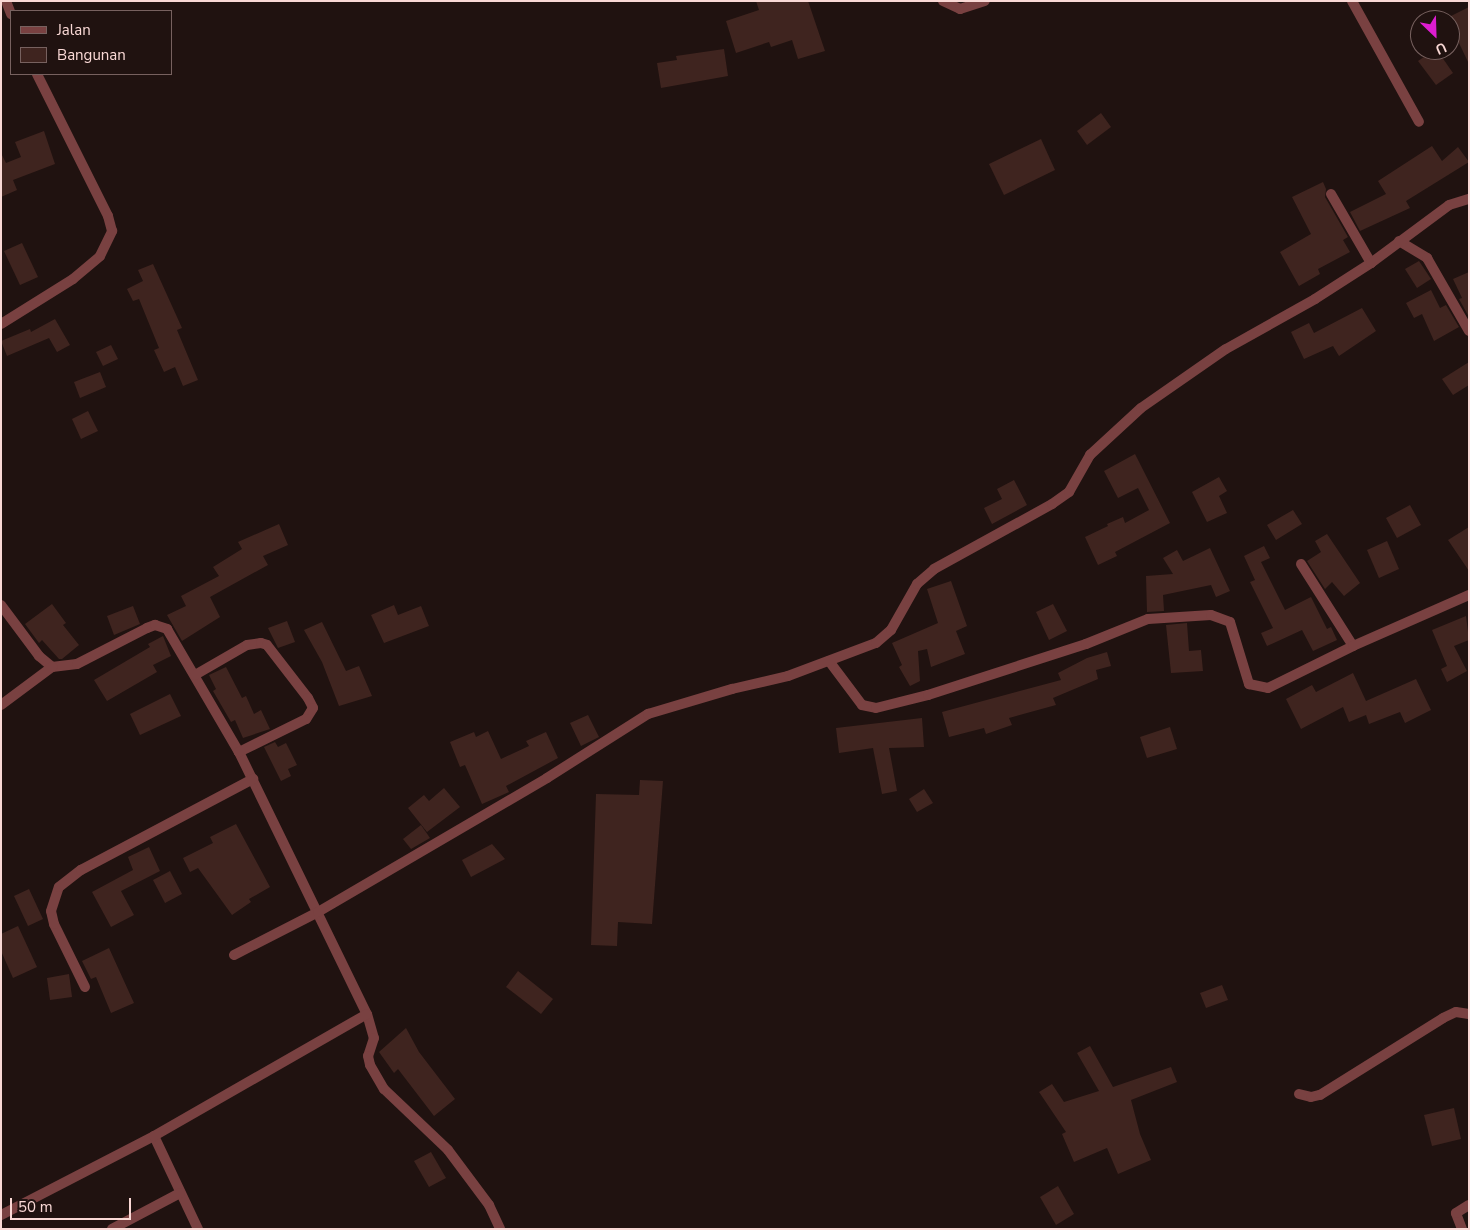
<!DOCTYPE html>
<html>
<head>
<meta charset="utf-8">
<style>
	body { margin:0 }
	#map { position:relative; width:1470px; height:1230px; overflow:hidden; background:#201210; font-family:"Nunito Sans",sans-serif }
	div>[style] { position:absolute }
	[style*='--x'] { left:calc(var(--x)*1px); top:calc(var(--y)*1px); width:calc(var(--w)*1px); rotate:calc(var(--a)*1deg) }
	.building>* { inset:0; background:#3f241f }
	.minor>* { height:10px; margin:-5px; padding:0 5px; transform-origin:5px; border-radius:5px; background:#794141 }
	span { translate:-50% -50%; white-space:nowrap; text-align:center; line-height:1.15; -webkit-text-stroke:4.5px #201210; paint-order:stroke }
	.frame { position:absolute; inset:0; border:2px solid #f9d8d5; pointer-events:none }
	.legend { position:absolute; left:10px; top:10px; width:162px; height:65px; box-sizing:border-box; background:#201210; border:1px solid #77615f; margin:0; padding:6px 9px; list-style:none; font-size:15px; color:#f9d8d5 }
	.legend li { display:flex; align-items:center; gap:10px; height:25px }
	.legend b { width:25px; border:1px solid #77615f }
	.north { position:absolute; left:1410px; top:10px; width:50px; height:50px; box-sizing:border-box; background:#201210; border:1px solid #77615f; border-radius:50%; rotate:156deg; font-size:14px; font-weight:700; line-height:20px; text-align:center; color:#f9d8d5 }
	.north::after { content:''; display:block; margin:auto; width:18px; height:22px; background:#dd1dd0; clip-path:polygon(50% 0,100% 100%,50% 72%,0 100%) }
	.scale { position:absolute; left:10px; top:1198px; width:121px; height:22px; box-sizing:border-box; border:2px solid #f9d8d5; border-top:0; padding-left:6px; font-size:15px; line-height:18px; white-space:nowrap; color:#f9d8d5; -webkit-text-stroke:4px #201210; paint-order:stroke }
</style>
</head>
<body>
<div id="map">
	<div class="building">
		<i style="clip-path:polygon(756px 1px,808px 1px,825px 51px,798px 59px,792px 40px,771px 47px,769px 42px,736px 53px,726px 21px,759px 10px)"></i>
		<i style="clip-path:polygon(1469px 7px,1469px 64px,1447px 18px)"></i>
		<i style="clip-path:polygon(724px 49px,728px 76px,661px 88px,657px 63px,677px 60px,676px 56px)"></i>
		<i style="clip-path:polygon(1434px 50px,1437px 50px,1453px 73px,1436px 85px,1418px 61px)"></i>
		<i style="clip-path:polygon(1101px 113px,1111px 127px,1087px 145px,1077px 131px)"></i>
		<i style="clip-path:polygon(44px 131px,55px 164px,13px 180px,17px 190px,1px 197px,1px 153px,6px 163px,21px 157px,15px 142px)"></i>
		<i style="clip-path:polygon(1041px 139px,1055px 170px,1004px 195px,989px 164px)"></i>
		<i style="clip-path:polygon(1432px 146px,1442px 161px,1458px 147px,1469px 162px,1406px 201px,1410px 208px,1360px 231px,1350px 212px,1386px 194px,1378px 181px)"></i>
		<i style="clip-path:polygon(1323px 182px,1326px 189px,1325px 197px,1348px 237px,1343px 240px,1350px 252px,1318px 269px,1320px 274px,1299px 286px,1280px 252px,1311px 234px,1292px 197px)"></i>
		<i style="clip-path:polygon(22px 243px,38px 277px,20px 285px,4px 251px)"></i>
		<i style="clip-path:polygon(1419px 261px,1431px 279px,1417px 288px,1405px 269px)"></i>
		<i style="clip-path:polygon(153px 264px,182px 328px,177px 330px,198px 380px,183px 386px,175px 367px,164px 372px,154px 350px,159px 348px,139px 299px,133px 301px,127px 289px,143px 281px,138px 270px)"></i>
		<i style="clip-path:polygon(1469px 272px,1469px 317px,1459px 299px,1462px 298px,1453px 279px)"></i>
		<i style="clip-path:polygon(1431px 290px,1440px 308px,1446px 305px,1459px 327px,1434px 341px,1422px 314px,1414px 318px,1406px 303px)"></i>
		<i style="clip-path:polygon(1362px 308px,1376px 331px,1339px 356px,1333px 346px,1304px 359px,1291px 332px,1309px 323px,1314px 333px)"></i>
		<i style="clip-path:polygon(55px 319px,70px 345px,57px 352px,49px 338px,7px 356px,1px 341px,30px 329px,31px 332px)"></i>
		<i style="clip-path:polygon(111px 345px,118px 359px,103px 366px,96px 352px)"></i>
		<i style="clip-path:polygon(1469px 362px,1469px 385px,1453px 395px,1442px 379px)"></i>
		<i style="clip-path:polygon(100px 372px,106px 387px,80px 398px,74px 382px)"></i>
		<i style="clip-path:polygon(88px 411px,98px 431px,81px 439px,72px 419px)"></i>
		<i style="clip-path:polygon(1135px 454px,1170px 523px,1115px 552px,1117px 556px,1098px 565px,1085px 537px,1108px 526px,1107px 524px,1123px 517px,1125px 523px,1149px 510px,1138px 488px,1118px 498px,1104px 471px)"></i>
		<i style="clip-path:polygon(1219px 477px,1227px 491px,1219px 496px,1227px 513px,1207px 522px,1192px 492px)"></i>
		<i style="clip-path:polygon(1014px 480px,1027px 505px,992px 524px,984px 508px,1002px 499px,997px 489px)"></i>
		<i style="clip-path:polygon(1410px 505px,1421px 525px,1397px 538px,1386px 518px)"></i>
		<i style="clip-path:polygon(1293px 510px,1302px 524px,1276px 540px,1267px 525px)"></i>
		<i style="clip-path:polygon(279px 524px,288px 545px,263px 556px,268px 565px,210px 597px,220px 617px,182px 641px,167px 615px,186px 606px,181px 596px,219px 576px,213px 567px,242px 549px,238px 542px)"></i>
		<i style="clip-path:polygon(1469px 527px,1469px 571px,1448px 540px)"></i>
		<i style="clip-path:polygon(1327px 534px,1360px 583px,1344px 596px,1332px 582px,1325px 589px,1307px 561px,1321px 552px,1315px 541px)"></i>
		<i style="clip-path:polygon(1387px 541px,1399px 569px,1379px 578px,1367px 550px)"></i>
		<i style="clip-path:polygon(1264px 546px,1270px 558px,1261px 562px,1285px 610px,1311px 597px,1327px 629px,1331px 627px,1337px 640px,1313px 651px,1302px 630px,1267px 646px,1261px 633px,1273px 628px,1250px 582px,1255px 580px,1244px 556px)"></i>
		<i style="clip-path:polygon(1210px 548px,1230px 591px,1216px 597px,1211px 585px,1163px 595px,1164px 611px,1147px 612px,1146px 576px,1173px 574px,1163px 558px,1177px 550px,1183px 561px)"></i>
		<i style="clip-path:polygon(951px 581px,967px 626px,956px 631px,965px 654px,931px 667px,927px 649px,918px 651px,920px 681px,910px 686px,899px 667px,902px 665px,892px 643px,938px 623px,927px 589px)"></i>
		<i style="clip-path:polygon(52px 604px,66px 623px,63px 625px,79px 645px,62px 659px,59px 659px,42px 640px,39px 643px,25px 624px)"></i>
		<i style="clip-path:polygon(1053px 604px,1067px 631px,1049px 640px,1036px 612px)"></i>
		<i style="clip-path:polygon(394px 605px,398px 615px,421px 606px,429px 626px,384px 643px,371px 615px)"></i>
		<i style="clip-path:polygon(133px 606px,140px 624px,114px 635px,107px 616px)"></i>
		<i style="clip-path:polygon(1466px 616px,1469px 640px,1454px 646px,1467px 671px,1447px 682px,1441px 669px,1447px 666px,1432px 630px)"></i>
		<i style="clip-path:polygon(287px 621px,295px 642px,278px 648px,268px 628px)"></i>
		<i style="clip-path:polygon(322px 622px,346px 671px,359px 666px,372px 696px,339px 706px,322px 662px,304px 630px)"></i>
		<i style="clip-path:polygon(1187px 623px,1189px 651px,1201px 650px,1203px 671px,1171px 673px,1166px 625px)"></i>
		<i style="clip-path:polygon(163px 636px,171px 656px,153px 665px,157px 672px,107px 701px,94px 680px,150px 647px,148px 644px)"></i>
		<i style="clip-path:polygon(1107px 652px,1111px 666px,1096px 670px,1098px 679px,1053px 698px,1056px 705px,1009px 718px,1012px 725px,986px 734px,984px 728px,949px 737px,942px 712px,1061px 680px,1058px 673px,1087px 658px)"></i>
		<i style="clip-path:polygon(226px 667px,242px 698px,246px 696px,254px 714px,261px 710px,270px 729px,243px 738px,235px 720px,231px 722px,213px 691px,216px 689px,209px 675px)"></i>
		<i style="clip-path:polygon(1353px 673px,1366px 701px,1416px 679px,1431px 710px,1405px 723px,1400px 712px,1369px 724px,1366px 715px,1349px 722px,1343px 707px,1301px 729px,1286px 699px,1312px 685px,1316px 692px)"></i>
		<i style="clip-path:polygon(170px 694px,181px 716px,140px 735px,130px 714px)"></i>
		<i style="clip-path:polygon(588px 715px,599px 737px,581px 746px,570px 723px)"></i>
		<i style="clip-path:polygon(922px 718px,924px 747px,889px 748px,897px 791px,882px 794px,873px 748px,839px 753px,836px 728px)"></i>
		<i style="clip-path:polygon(1170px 727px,1177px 749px,1147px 758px,1140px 737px)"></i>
		<i style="clip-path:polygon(488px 731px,501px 759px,529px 746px,526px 741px,546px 732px,558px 758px,506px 786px,509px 792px,482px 804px,465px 765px,460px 767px,450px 742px,474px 732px,476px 737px)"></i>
		<i style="clip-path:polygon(275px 742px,278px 747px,286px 743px,297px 765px,288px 769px,291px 776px,281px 781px,264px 747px)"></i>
		<i style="clip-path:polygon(640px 780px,663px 781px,652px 924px,618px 922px,617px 946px,591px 945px,596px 794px,639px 795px)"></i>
		<i style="clip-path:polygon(444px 788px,460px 807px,427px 832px,408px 808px,424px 795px,429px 801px)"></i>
		<i style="clip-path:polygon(924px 789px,933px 803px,917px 812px,909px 799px)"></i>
		<i style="clip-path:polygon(236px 824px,270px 887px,249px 899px,251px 902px,232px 915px,198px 868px,190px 872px,183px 858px,213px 843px,210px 837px)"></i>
		<i style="clip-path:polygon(421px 825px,430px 838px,411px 849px,403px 839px)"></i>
		<i style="clip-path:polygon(492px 844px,505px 859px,471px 877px,462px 860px)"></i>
		<i style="clip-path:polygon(149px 847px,160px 871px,121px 891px,134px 915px,111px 927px,92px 892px,133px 870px,128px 857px)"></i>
		<i style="clip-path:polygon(170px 871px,182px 894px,165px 903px,153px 880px)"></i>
		<i style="clip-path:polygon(29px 889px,43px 919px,28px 926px,14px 896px)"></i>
		<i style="clip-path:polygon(18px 926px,37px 967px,13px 978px,1px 951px,1px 934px)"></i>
		<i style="clip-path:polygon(109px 948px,134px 1003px,111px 1013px,96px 977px,91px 979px,82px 961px)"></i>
		<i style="clip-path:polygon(518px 971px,553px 999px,541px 1014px,506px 987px)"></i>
		<i style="clip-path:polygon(69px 974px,72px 997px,50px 1000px,47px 978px)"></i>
		<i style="clip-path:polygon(1222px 985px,1228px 1000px,1206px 1008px,1200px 993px)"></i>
		<i style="clip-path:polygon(406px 1028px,419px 1052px,455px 1099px,434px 1116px,398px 1069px,394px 1073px,379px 1052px)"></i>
		<i style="clip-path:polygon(1090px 1046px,1113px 1087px,1171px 1067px,1177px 1082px,1131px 1100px,1140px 1134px,1151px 1160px,1118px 1174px,1107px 1148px,1074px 1162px,1062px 1134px,1066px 1132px,1039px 1092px,1052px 1084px,1064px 1102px,1099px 1091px,1077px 1053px)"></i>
		<i style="clip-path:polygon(1454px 1108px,1461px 1139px,1432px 1146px,1424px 1115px)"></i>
		<i style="clip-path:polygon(431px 1152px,446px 1178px,429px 1187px,414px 1161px)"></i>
		<i style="clip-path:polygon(1058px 1186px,1074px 1214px,1056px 1225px,1040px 1197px)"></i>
	</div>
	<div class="minor">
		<i style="--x:6;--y:1;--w:14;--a:69"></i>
		<i style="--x:943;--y:1;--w:19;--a:25"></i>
		<i style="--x:960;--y:9;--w:26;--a:-18"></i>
		<i style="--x:1352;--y:1;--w:138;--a:61"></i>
		<i style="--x:1331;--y:194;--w:80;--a:59.9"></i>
		<i style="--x:1399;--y:241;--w:33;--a:31"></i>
		<i style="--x:1427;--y:258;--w:84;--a:60.1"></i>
		<i style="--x:1;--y:324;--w:85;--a:-32"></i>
		<i style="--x:73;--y:279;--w:35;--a:-40"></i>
		<i style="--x:100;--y:256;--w:28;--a:-64"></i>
		<i style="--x:112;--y:231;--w:16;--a:-105"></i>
		<i style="--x:108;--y:216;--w:159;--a:-116.6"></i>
		<i style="--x:1301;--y:564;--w:97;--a:57.6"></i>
		<i style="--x:1;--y:605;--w:64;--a:53.3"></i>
		<i style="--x:39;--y:656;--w:17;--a:40"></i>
		<i style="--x:52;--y:667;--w:25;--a:-7"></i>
		<i style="--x:77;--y:664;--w:79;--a:-27.2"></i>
		<i style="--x:147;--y:628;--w:9;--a:-21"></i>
		<i style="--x:155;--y:625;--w:13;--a:18"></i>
		<i style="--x:167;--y:629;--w:143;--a:59.7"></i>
		<i style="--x:239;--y:752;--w:292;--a:64"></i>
		<i style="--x:367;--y:1014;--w:25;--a:74"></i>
		<i style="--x:374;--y:1038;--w:19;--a:108"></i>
		<i style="--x:368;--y:1056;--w:9;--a:77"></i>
		<i style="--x:370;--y:1065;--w:28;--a:60"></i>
		<i style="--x:384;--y:1089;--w:88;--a:43.6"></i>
		<i style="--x:448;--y:1150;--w:69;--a:53.3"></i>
		<i style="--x:489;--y:1205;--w:26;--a:65"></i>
		<i style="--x:829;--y:661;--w:55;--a:53.1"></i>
		<i style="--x:862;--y:705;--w:14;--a:12"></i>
		<i style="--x:876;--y:708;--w:54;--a:-14"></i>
		<i style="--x:928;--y:695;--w:166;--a:-17.9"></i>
		<i style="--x:1086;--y:644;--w:67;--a:-22"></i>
		<i style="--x:1148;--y:619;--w:63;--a:-3.6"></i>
		<i style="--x:1211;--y:615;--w:20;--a:20"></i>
		<i style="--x:1230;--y:622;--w:65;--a:73"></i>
		<i style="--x:1249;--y:684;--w:19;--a:12"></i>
		<i style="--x:1268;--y:688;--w:95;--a:-26.3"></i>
		<i style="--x:1353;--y:646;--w:127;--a:-23.7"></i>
		<i style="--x:195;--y:675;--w:60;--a:-30"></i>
		<i style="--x:247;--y:645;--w:14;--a:-8"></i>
		<i style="--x:261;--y:643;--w:6;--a:18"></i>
		<i style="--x:267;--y:645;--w:67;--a:52.3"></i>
		<i style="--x:308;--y:698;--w:11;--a:63"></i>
		<i style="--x:313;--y:708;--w:13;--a:122"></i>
		<i style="--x:306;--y:719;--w:75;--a:153.8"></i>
		<i style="--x:1;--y:705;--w:64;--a:-36.7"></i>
		<i style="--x:234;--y:955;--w:94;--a:-27.1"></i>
		<i style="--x:318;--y:912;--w:265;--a:-30.3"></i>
		<i style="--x:547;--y:778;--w:120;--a:-32.4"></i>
		<i style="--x:648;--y:714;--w:88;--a:-16.6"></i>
		<i style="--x:732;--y:689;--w:57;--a:-13.1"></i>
		<i style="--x:788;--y:676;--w:94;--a:-20.6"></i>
		<i style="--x:876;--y:643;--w:20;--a:-41"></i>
		<i style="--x:891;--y:630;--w:53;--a:-60.5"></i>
		<i style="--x:917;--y:584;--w:23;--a:-41"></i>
		<i style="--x:934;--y:569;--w:135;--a:-28.8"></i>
		<i style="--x:1052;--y:504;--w:21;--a:-35"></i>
		<i style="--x:1069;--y:492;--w:43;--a:-60.4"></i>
		<i style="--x:1090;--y:455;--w:69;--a:-42.7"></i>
		<i style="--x:1141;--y:408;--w:103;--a:-34.8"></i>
		<i style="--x:1226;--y:349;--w:102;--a:-29.3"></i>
		<i style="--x:1315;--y:299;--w:67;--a:-32.7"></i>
		<i style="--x:1371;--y:263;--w:97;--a:-36.6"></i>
		<i style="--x:1449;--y:205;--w:21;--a:-17"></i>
		<i style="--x:85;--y:987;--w:70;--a:-116.2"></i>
		<i style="--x:54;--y:924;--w:13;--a:-103"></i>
		<i style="--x:51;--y:911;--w:25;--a:-72"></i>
		<i style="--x:59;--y:887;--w:28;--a:-38"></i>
		<i style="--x:81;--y:870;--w:195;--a:-27.9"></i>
		<i style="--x:1299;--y:1094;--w:12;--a:14"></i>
		<i style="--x:1311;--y:1097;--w:9;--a:-13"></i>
		<i style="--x:1320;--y:1095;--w:145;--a:-32"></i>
		<i style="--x:1443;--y:1018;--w:14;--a:-25"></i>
		<i style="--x:1456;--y:1012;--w:13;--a:9"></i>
		<i style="--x:154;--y:1136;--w:103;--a:64.7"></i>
		<i style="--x:1;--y:1215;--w:172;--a:-27.3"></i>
		<i style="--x:154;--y:1136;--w:245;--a:-29.8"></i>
		<i style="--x:112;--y:1229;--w:77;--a:-27.9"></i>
		<i style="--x:1462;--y:1229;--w:17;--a:-111"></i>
		<i style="--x:1456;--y:1213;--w:15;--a:-32"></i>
	</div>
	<div class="frame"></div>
	<ul class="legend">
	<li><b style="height:6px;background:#794141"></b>Jalan</li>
	<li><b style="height:14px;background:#3f241f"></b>Bangunan</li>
	</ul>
	<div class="north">U</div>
	<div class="scale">50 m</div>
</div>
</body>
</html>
